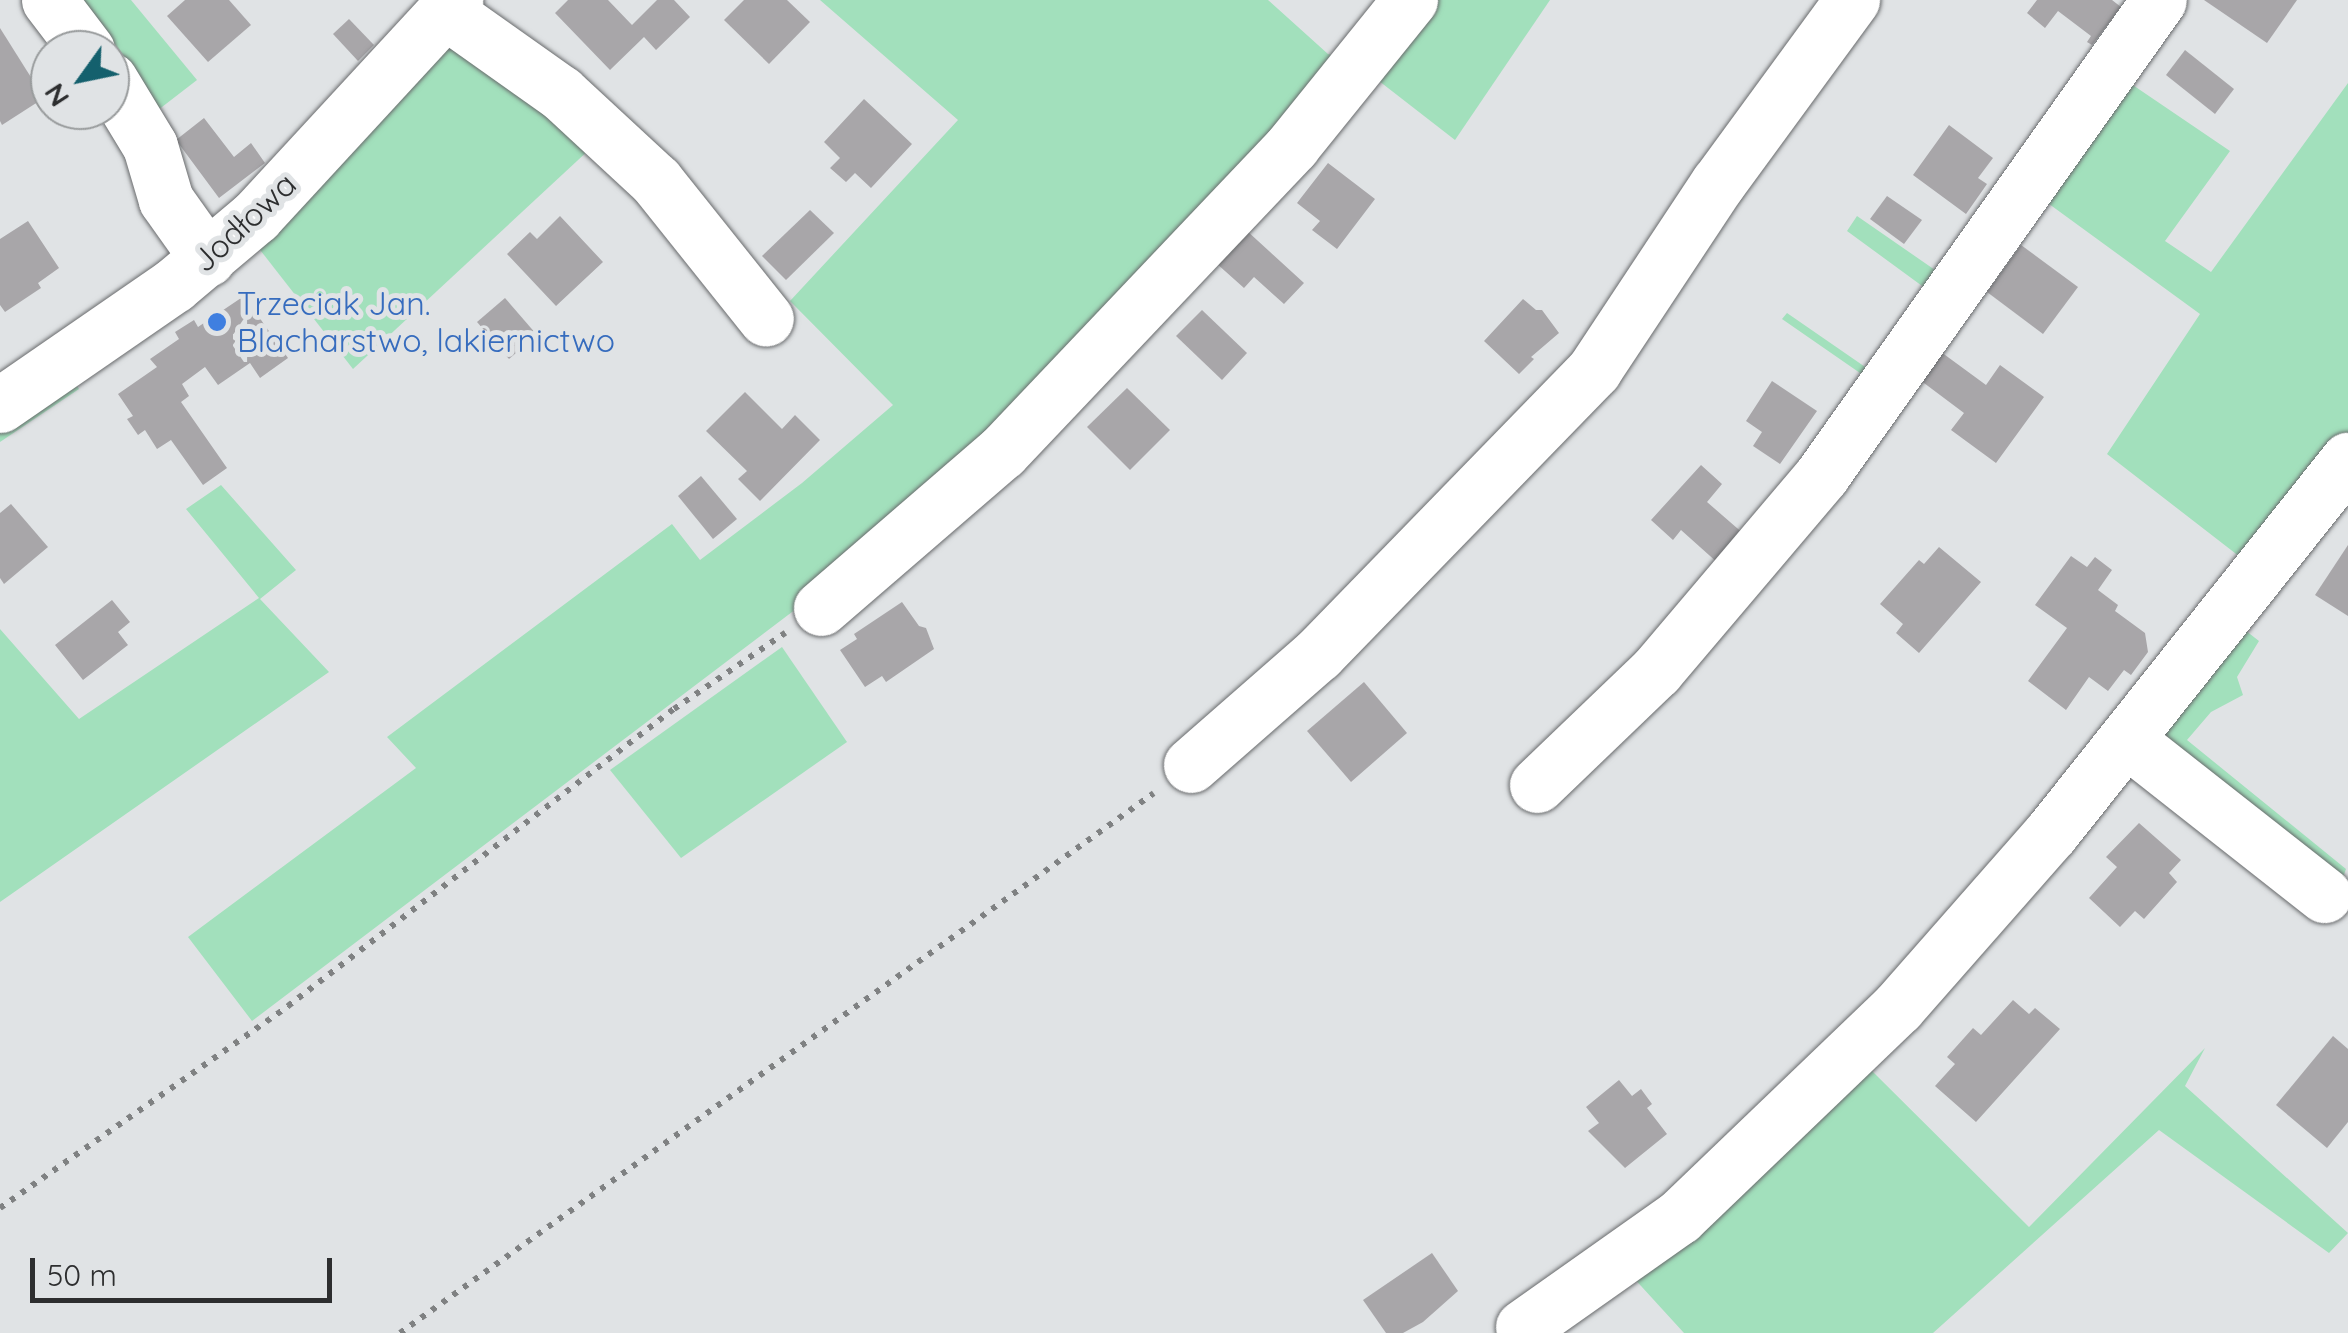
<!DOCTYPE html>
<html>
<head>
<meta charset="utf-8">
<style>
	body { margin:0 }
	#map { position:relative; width:2348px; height:1333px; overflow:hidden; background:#e0e3e5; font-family:Quicksand,sans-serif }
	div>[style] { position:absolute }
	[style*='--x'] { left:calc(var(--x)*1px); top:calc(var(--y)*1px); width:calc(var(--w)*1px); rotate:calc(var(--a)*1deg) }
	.green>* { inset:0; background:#a2e0bc }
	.building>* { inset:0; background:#a8a6a9 }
	.path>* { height:6px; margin-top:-3px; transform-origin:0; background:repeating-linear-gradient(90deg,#7f8182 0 5px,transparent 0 13px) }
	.roads { filter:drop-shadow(0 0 2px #686a6c) drop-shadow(0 0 2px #686a6c) }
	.minor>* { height:55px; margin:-27.5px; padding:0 27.5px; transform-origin:27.5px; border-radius:27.5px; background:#fff }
	.dots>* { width:28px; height:28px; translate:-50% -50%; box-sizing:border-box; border:5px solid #e0e3e5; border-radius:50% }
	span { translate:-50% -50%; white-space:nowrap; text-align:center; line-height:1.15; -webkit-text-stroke:10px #e0e3e5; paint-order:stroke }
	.street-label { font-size:32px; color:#2d2e2f }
	.shop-label { font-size:32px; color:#366cbe }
	.left { translate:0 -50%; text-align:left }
	.north { position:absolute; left:30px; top:30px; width:100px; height:100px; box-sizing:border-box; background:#e0e3e5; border:2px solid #989b9c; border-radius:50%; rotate:237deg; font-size:28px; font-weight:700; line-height:40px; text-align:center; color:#2d2e2f }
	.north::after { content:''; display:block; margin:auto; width:35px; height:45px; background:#14606d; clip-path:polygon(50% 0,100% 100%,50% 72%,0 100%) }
	.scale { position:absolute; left:30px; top:1258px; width:302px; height:45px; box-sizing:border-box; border:5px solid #2d2e2f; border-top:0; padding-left:12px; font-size:30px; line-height:35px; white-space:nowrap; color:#2d2e2f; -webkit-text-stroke:8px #e0e3e5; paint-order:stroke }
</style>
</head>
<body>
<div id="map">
	<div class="green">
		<i style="clip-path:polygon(61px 0,131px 0,197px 80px,149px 117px)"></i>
		<i style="clip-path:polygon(820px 0,1268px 0,1328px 54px,1349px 59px,854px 565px,252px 1021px,188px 937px,416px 768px,387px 737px,672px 524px,700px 560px,802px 483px,893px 405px,790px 301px,958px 120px)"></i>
		<i style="clip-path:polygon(1424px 0,1550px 0,1455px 140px,1370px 74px)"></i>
		<i style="clip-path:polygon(445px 37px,591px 148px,353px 369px,250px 237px)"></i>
		<i style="clip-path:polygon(2118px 75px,2230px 151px,2165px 241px,2211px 272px,2348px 83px,2348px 447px,2253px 567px,2107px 454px,2200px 314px,2034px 193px)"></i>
		<i style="clip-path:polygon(1857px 216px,1948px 279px,1873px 382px,1782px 319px,1787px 313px,1871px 371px,1929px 291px,1847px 231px)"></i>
		<i style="clip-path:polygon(70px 375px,79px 389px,0 442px,0 421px)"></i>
		<i style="clip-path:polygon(221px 485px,296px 570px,260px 599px,329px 672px,0 902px,0 629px,79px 719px,259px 598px,186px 509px)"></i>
		<i style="clip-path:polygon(2241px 627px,2259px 641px,2237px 677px,2243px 695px,2211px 712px,2187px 740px,2346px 869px,2342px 880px,2147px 740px)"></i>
		<i style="clip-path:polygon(782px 647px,847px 742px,681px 858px,610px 770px)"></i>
		<i style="clip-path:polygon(2205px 1048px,2185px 1086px,2348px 1233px,2329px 1253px,2159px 1130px,1933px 1333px,1684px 1333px,1631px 1275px,1870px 1069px,2029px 1227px)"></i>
	</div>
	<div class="building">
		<i style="clip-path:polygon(185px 0,229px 0,251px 25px,208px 62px,167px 16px)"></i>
		<i style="clip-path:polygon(568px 0,608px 0,632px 25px,657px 0,674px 0,690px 17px,656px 50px,644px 37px,610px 70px,555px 13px)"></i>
		<i style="clip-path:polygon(744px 0,787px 0,810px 22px,769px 64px,724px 20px)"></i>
		<i style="clip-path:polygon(2037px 0,2112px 0,2121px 7px,2092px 45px,2087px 42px,2091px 36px,2058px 11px,2045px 28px,2027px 13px)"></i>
		<i style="clip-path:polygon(2204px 0,2297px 0,2267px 43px)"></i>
		<i style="clip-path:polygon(349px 19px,374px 45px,358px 61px,333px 34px)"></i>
		<i style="clip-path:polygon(0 28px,44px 98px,2px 125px,0 121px)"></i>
		<i style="clip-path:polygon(2185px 50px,2234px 89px,2215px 114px,2166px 75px)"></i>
		<i style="clip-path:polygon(864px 99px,912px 144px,871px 188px,855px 173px,846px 182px,830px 168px,840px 158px,824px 142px)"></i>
		<i style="clip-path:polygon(204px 118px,234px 157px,251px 143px,265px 163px,219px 198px,176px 140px)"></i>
		<i style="clip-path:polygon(1949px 125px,1993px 158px,1978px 178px,1987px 184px,1966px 214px,1913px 175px)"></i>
		<i style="clip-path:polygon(1328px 163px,1375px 199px,1337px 249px,1312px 230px,1320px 221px,1297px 203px)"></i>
		<i style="clip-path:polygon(1887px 196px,1922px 220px,1904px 244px,1870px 219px)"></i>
		<i style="clip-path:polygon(810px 210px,834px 233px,786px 280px,762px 256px)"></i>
		<i style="clip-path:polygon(560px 216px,603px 262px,556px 306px,507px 254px,530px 232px,537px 239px)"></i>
		<i style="clip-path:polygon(28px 221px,59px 268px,38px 283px,41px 288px,5px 312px,0 305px,0 239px)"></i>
		<i style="clip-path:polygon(1246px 230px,1304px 283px,1284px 304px,1254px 277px,1244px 288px,1216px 263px)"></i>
		<i style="clip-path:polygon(2021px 245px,2078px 287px,2043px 334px,1987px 292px)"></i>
		<i style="clip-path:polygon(244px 296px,288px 358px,260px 378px,250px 363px,218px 385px,205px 367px,182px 384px,189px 396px,181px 402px,227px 468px,203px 485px,171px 440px,157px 449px,145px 430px,138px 435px,127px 419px,133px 416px,118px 394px,157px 367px,150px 359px,179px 339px,175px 332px,194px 320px,198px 327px)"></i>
		<i style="clip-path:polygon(505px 298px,537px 335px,509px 359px,477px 322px)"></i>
		<i style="clip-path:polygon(1523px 299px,1536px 310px,1542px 310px,1559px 333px,1531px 357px,1534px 359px,1519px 374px,1484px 341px)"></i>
		<i style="clip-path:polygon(1202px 310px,1247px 353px,1222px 380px,1176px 336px)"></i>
		<i style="clip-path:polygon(1941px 352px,1986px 385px,2000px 365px,2044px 397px,1996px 463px,1951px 430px,1964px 413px,1920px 380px)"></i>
		<i style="clip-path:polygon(1772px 381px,1817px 411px,1780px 464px,1753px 446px,1762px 432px,1746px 421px)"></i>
		<i style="clip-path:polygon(1127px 388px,1170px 430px,1130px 470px,1087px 427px)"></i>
		<i style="clip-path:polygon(745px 392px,782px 429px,795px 415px,820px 440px,760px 501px,738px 479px,747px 471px,706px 431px)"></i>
		<i style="clip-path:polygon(1701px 465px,1722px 484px,1707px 502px,1745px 535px,1719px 564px,1681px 530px,1673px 540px,1651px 520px)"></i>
		<i style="clip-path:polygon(701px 476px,737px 519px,713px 539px,678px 496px)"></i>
		<i style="clip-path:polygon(11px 504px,48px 547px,4px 584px,0 578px,0 513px)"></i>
		<i style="clip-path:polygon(2348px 545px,2348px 616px,2315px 595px)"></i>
		<i style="clip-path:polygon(1939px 547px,1981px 582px,1919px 653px,1896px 633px,1903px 624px,1880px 604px,1919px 560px,1924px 564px)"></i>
		<i style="clip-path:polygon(2071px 556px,2087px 567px,2095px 557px,2112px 570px,2098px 590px,2118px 605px,2115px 611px,2145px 633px,2148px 652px,2131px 675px,2124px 670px,2108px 691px,2089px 677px,2066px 710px,2028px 681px,2067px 628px,2035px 605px)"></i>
		<i style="clip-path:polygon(112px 600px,130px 622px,118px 632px,128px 645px,83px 680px,55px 645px)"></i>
		<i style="clip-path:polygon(902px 602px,919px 626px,926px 628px,934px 649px,886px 682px,882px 676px,865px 687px,840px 650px,857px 639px,854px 634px)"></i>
		<i style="clip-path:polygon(1364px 682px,1407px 733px,1351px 782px,1307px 731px)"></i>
		<i style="clip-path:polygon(2139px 823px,2181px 860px,2169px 873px,2177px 882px,2144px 919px,2135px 911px,2120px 927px,2089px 898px,2117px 867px,2106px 857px)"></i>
		<i style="clip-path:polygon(2013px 1000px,2029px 1014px,2035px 1008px,2060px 1029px,1976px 1122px,1935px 1086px,1955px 1064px,1947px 1057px,1973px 1028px,1981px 1035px)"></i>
		<i style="clip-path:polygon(2333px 1036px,2348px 1049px,2348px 1122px,2327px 1148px,2276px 1105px)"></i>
		<i style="clip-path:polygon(1619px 1080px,1632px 1096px,1641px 1089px,1652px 1104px,1647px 1108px,1667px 1134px,1625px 1168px,1588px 1131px,1599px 1123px,1586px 1107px)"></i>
		<i style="clip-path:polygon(1432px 1253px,1458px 1291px,1423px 1322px,1403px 1333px,1386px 1333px,1363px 1300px)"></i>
	</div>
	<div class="path">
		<i style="--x:0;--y:1208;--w:352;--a:-35"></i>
		<i style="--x:288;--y:1006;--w:487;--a:-37.6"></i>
		<i style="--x:674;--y:709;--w:135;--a:-34.4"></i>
		<i style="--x:400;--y:1333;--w:927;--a:-35.61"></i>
	</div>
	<div class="roads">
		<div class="minor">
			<i style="--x:49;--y:0;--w:63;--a:52.8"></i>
			<i style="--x:445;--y:11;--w:142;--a:35.3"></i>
			<i style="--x:561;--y:93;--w:129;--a:42.8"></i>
			<i style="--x:656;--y:181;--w:176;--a:51.4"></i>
			<i style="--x:110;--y:80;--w:77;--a:58.8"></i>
			<i style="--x:150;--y:146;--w:56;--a:73.5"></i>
			<i style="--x:166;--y:200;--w:72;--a:54.6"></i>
			<i style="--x:0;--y:405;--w:211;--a:-34.6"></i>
			<i style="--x:174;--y:285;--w:107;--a:-40.1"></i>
			<i style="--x:256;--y:216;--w:294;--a:-47.3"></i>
			<i style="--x:821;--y:608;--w:239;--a:-40.8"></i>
			<i style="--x:1002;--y:452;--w:422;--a:-46.5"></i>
			<i style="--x:1292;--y:146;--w:188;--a:-51.1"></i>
			<i style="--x:2127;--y:740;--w:251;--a:38.2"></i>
			<i style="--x:1191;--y:765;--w:169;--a:-41.2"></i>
			<i style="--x:1318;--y:654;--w:396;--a:-45.8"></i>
			<i style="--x:1594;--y:370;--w:224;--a:-56.5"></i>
			<i style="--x:1718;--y:183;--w:227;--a:-53.8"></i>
			<i style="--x:1537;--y:785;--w:165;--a:-43.8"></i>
			<i style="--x:1656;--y:671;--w:257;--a:-49.7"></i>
			<i style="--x:1822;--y:475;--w:582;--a:-54.65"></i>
			<i style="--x:1523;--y:1327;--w:191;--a:-35.2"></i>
			<i style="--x:1679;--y:1217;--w:303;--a:-43.8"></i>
			<i style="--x:1898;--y:1007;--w:232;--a:-48.7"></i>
			<i style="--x:2051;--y:833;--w:477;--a:-51.5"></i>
		</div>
	</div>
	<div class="dots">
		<i style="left:217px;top:322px;background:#3f7fe0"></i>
	</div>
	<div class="street-label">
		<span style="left:244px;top:222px;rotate:-43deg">Jodłowa</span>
	</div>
	<div class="shop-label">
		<span class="left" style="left:237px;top:322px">Trzeciak Jan.<br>Blacharstwo, lakiernictwo</span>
	</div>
	<div class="north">N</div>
	<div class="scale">50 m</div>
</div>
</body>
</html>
